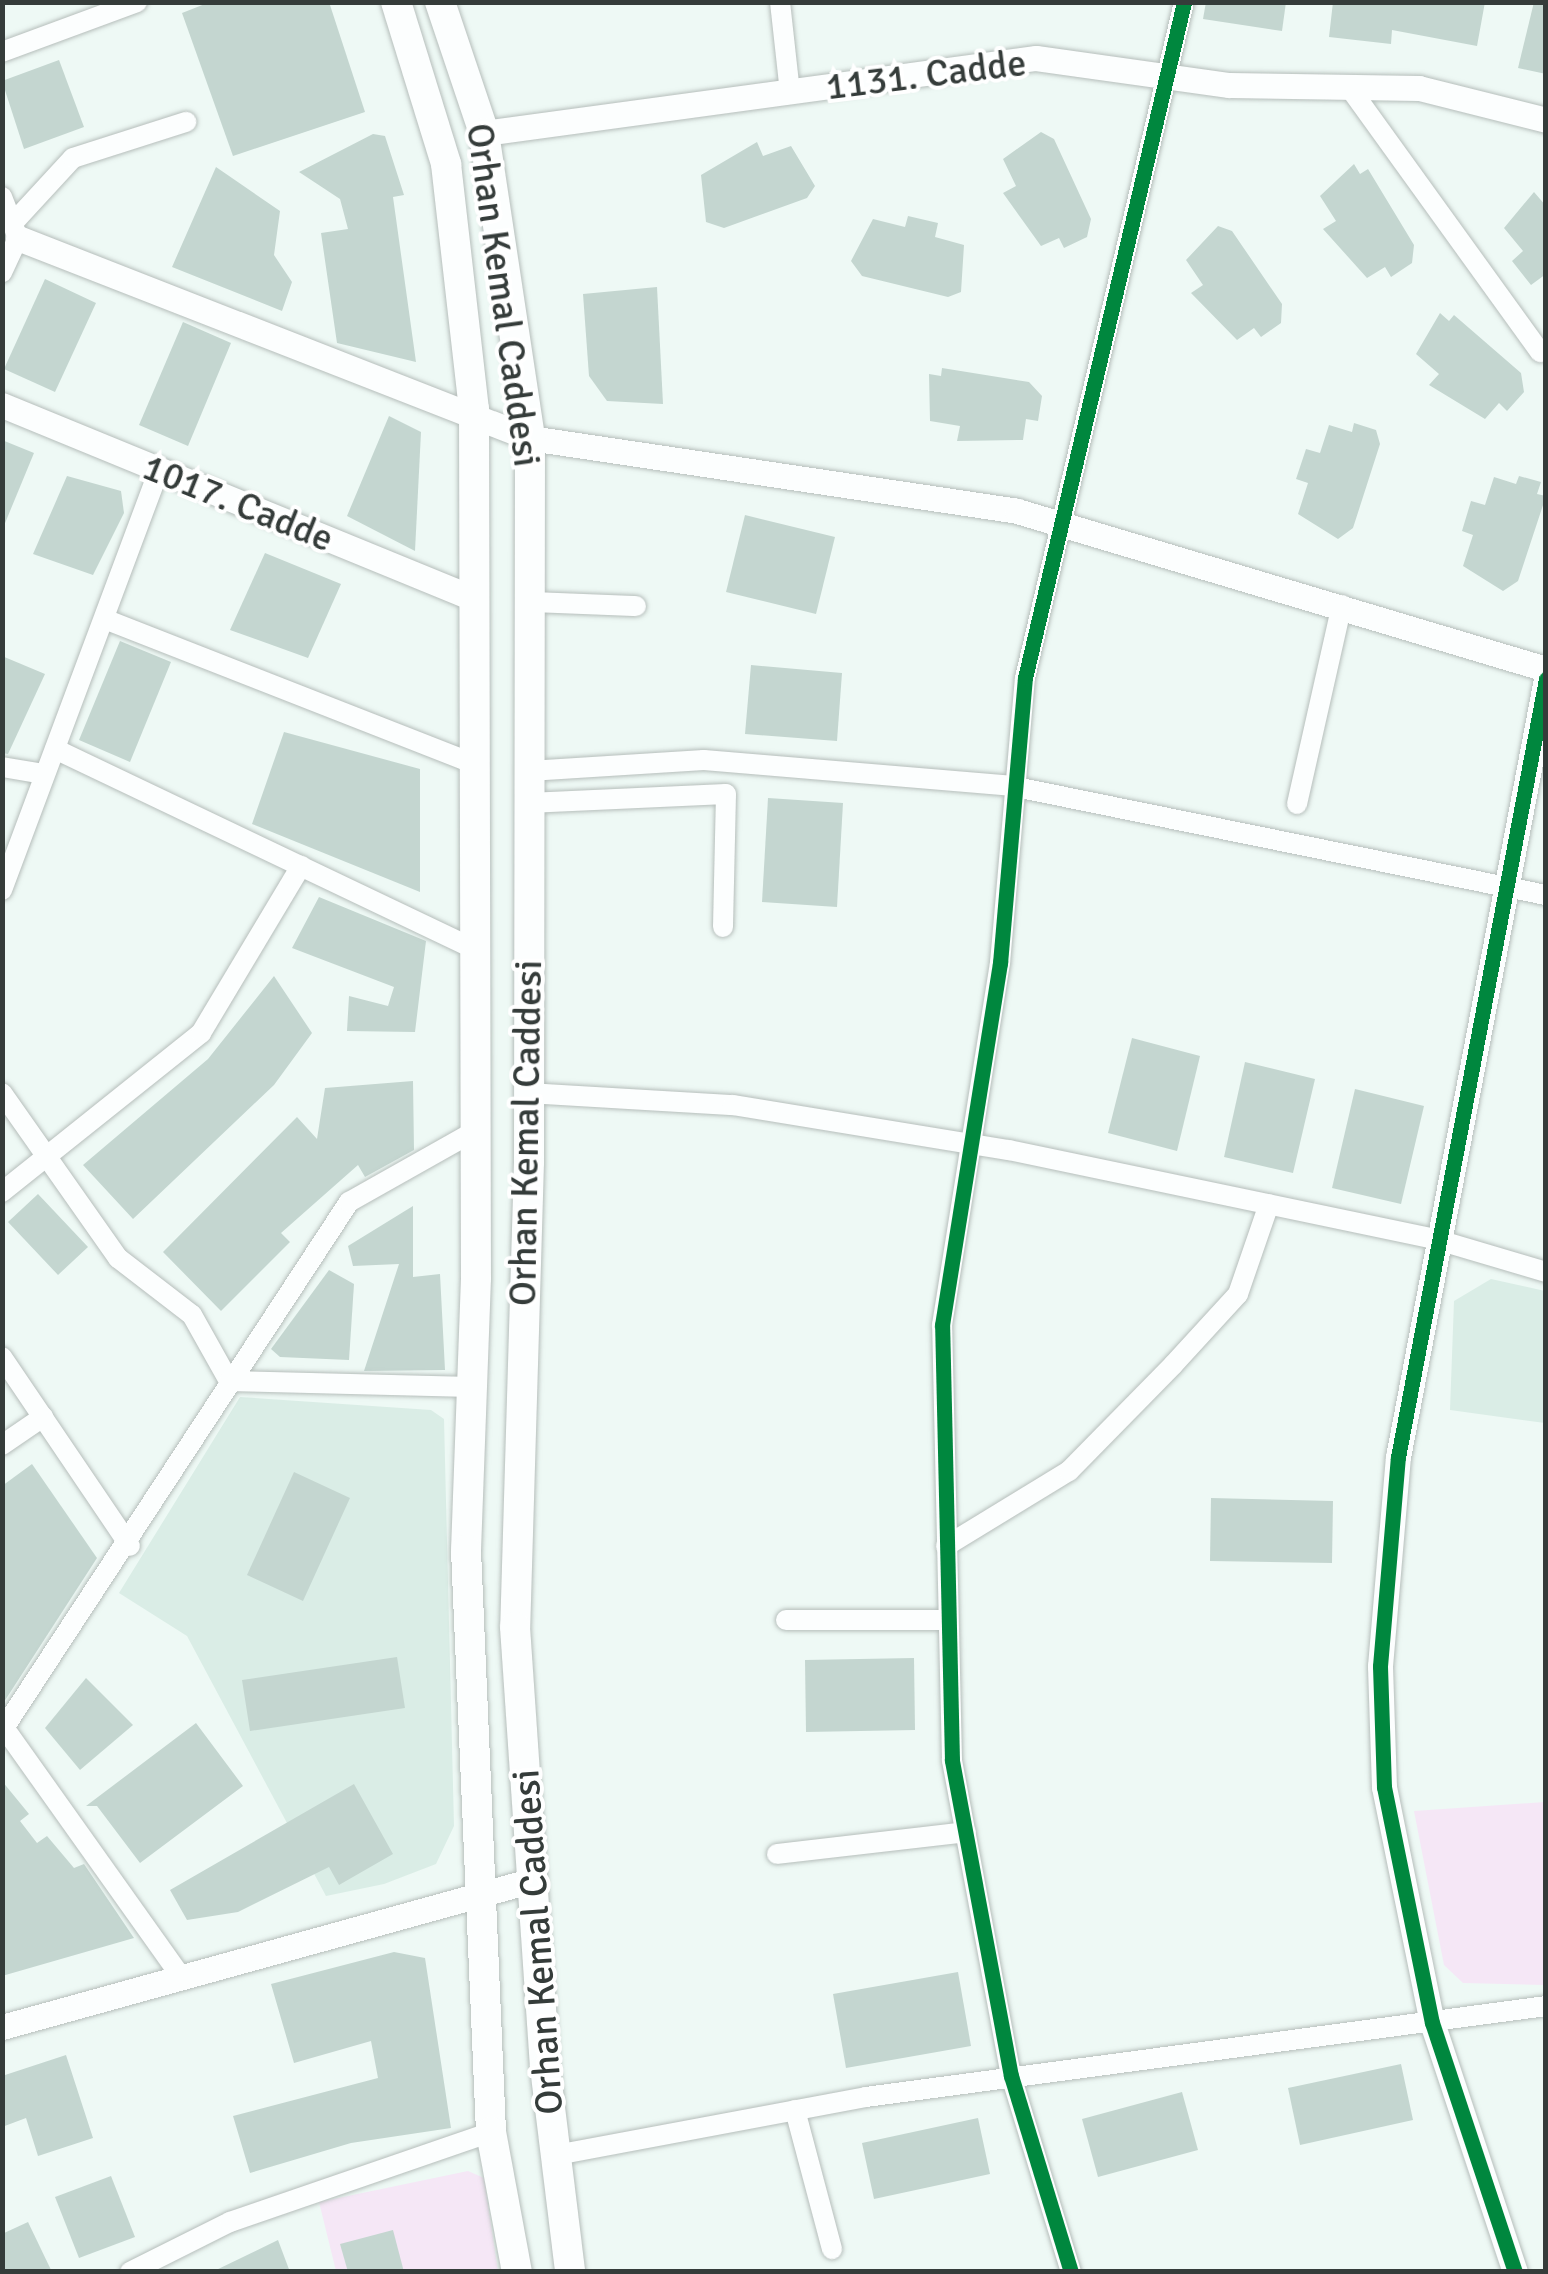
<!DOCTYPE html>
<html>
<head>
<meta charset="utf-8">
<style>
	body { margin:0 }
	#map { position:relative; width:1548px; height:2274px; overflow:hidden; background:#eef9f5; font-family:Signika,sans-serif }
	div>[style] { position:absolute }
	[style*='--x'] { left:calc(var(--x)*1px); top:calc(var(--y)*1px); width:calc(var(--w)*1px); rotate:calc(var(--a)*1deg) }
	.built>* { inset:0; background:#daede6 }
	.green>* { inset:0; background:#f5e7f6 }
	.building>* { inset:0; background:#c4d6d0 }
	.roads { filter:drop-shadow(0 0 2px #b6bebb) drop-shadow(0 0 2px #b6bebb) }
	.minor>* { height:20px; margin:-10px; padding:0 10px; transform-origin:10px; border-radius:10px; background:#fcfefe }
	.tertiary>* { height:25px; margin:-12.5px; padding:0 12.5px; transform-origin:12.5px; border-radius:12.5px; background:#fcfefe }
	.secondary>* { height:30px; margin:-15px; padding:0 15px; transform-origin:15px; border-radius:15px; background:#fcfefe }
	.cycleway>* { height:15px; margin:-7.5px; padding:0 7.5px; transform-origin:7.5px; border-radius:7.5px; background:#00873e }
	span { translate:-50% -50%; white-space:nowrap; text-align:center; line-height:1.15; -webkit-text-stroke:8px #fff; paint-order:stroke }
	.street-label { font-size:38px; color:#353c3a }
	.frame { position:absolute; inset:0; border:5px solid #353c3a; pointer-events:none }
</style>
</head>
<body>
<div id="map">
	<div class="built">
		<i style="clip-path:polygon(1491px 1279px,1545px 1291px,1545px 1423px,1450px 1410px,1454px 1301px)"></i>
		<i style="clip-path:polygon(240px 1397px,431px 1410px,444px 1419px,454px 1826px,436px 1864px,384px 1884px,326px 1896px,187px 1636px,119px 1593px)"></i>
	</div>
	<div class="green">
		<i style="clip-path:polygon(1545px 1802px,1545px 1985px,1463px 1983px,1444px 1965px,1414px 1811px)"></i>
		<i style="clip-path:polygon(468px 2171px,484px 2178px,498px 2271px,336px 2271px,319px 2202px)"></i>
	</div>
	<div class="building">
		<i style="clip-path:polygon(210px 2px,329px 2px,365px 112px,233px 156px,182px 13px)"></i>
		<i style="clip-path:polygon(1206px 2px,1286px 2px,1282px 31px,1203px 19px)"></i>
		<i style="clip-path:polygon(1333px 2px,1485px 2px,1477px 46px,1392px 30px,1391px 44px,1329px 37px)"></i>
		<i style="clip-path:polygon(1534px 2px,1546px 2px,1546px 74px,1518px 68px)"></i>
		<i style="clip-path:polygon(59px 60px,84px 127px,24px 149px,2px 81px)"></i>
		<i style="clip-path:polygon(1041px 132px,1054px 139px,1091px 219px,1087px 237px,1064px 248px,1059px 238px,1041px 246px,1003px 193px,1016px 186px,1003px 159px)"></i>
		<i style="clip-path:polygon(373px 134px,385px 136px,404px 195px,393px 197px,416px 362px,337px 343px,321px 233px,348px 229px,340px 199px,299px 172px)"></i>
		<i style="clip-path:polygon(757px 142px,763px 156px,791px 146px,815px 186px,807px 198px,724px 228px,706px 222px,701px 175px)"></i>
		<i style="clip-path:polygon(1354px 164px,1360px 174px,1368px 169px,1414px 245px,1412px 263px,1391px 277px,1385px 267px,1367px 278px,1323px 229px,1336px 221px,1320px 196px)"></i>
		<i style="clip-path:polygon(216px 167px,280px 211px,274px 255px,292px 282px,282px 311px,172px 267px)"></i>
		<i style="clip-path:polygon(1534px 192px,1546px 206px,1546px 274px,1531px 285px,1512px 261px,1523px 251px,1504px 228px)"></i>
		<i style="clip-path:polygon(908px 216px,938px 223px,935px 237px,964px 245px,961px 292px,948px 297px,862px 276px,851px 261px,873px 219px,905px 227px)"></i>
		<i style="clip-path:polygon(1218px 226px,1232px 231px,1282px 304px,1281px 323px,1261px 337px,1254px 328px,1237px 340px,1191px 293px,1203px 285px,1186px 260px)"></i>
		<i style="clip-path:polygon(45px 279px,96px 303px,55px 392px,4px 369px)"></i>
		<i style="clip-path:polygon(657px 287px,663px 404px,607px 401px,589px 376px,583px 294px)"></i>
		<i style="clip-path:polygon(1440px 313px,1449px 321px,1454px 315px,1521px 373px,1524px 392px,1507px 411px,1499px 403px,1485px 419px,1429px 385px,1439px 374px,1416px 354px)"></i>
		<i style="clip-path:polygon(183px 322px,231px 343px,188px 446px,139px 425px)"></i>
		<i style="clip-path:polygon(942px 368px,1029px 382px,1042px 396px,1038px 421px,1026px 419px,1023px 440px,957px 441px,960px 426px,930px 421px,929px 374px,941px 376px)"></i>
		<i style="clip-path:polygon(389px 416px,421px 432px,415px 551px,347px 516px)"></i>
		<i style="clip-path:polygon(1354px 423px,1376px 430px,1380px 444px,1353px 528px,1338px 539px,1298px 514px,1308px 483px,1296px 479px,1306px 449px,1320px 453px,1329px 425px,1352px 432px)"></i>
		<i style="clip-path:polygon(2px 440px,34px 453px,3px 528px,2px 527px)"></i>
		<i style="clip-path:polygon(67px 476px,121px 491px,124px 513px,93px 575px,33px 554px)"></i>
		<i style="clip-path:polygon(1519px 476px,1541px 482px,1537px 494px,1546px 496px,1518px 581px,1503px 591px,1463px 566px,1473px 535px,1462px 531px,1471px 501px,1485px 505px,1494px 477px,1516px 484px)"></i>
		<i style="clip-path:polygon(745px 515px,835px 537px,816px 614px,726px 592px)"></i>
		<i style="clip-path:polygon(265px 553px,341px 584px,308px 658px,230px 630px)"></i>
		<i style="clip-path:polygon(120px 641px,171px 662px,130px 762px,79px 740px)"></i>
		<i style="clip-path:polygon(2px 656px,45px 674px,8px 754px,2px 753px)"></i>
		<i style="clip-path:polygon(751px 665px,842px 673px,837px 741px,745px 734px)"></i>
		<i style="clip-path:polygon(284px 732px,420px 769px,420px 892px,252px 824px)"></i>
		<i style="clip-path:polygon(768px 798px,843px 803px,837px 907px,762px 902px)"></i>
		<i style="clip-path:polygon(319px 897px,426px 941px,415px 1032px,347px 1031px,349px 996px,388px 1006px,394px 987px,292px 948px)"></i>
		<i style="clip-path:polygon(274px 976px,312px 1033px,274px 1085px,133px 1219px,83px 1165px,208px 1059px)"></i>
		<i style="clip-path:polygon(1132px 1038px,1200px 1056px,1177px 1151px,1108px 1133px)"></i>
		<i style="clip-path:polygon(1245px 1062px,1315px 1079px,1293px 1173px,1224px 1157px)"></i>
		<i style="clip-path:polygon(413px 1081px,414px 1150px,365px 1177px,358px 1165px,281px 1233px,290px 1242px,221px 1311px,163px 1252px,297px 1117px,317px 1139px,325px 1088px)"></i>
		<i style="clip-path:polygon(1355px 1089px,1424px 1106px,1401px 1204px,1332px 1188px)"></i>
		<i style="clip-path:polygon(38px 1194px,88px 1247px,58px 1275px,8px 1222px)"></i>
		<i style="clip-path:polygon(413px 1206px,413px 1277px,440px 1274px,445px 1370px,364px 1371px,399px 1264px,353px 1266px,348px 1246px)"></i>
		<i style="clip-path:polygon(329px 1270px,354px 1284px,349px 1360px,280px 1357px,271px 1349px)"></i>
		<i style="clip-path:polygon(32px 1464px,97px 1558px,2px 1705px,2px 1486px)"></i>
		<i style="clip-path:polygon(294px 1472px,350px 1498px,303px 1601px,247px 1575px)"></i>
		<i style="clip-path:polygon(1211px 1498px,1333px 1501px,1332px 1563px,1210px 1561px)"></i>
		<i style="clip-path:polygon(397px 1657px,405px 1708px,250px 1731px,242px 1680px)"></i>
		<i style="clip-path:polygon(914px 1658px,915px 1730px,806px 1732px,805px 1660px)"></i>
		<i style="clip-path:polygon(86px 1678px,133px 1725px,80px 1770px,45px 1728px)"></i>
		<i style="clip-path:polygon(196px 1723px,243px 1786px,140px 1863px,97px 1806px,86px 1806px)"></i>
		<i style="clip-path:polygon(2px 1781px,29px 1814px,20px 1821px,37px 1843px,47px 1836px,74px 1868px,84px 1864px,134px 1938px,2px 1976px)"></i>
		<i style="clip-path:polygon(354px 1784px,393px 1854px,339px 1885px,329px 1867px,238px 1912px,187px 1920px,170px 1890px)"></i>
		<i style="clip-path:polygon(394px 1952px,425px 1958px,451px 2128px,351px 2143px,250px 2173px,233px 2116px,378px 2078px,371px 2041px,294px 2063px,271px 1984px)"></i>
		<i style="clip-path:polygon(958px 1972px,971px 2046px,846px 2068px,833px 1994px)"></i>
		<i style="clip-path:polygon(66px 2055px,93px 2138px,38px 2156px,26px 2118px,2px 2127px,2px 2076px)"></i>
		<i style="clip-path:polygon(1401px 2064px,1413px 2120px,1300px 2145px,1288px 2088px)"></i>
		<i style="clip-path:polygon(1182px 2092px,1198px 2150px,1098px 2177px,1082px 2119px)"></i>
		<i style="clip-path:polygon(978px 2118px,990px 2174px,874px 2199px,862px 2143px)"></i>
		<i style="clip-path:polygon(111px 2176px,135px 2237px,79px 2258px,55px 2197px)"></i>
		<i style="clip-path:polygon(28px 2222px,52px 2272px,2px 2272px,2px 2234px)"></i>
		<i style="clip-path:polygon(393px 2230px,404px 2272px,348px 2272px,340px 2244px)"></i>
		<i style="clip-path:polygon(278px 2240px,290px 2272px,212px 2272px)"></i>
	</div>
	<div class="roads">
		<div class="minor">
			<i style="--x:780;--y:2;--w:91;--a:83.7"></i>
			<i style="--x:2;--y:52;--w:144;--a:-20.3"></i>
			<i style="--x:1349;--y:87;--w:327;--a:54.2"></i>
			<i style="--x:2;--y:197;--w:44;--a:68.7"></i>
			<i style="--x:18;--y:238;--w:38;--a:115"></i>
			<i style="--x:13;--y:223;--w:88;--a:-47.3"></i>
			<i style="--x:73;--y:158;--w:119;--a:-17.7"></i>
			<i style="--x:530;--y:602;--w:106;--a:2.2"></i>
			<i style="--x:107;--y:620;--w:394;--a:21.4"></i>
			<i style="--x:55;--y:749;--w:464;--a:25.5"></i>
			<i style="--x:2;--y:767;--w:43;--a:9.5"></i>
			<i style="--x:529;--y:771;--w:175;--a:-3.6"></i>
			<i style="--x:704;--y:760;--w:308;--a:4.8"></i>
			<i style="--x:1011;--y:786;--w:546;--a:11.52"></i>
			<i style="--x:528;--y:803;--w:198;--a:-2.6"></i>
			<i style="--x:726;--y:794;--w:133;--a:91.3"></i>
			<i style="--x:1297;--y:804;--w:204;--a:-77.3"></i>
			<i style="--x:2;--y:890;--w:447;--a:-69.5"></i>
			<i style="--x:2;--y:1093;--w:202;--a:54.9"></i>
			<i style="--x:118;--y:1258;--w:93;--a:37.6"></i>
			<i style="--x:192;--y:1315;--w:76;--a:60.7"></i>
			<i style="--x:229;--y:1381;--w:243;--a:1.4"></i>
			<i style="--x:529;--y:1093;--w:204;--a:3.4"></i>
			<i style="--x:733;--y:1105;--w:280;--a:9.3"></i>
			<i style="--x:1009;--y:1150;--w:438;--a:11.8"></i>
			<i style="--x:1438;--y:1240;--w:113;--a:16.5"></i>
			<i style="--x:2;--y:1192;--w:255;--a:-38.6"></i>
			<i style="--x:201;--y:1033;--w:195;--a:-59.1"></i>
			<i style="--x:2;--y:1357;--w:228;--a:55.9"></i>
			<i style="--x:2;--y:1445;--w:50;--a:-34.3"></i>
			<i style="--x:946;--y:1546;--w:144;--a:-31.4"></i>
			<i style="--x:1069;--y:1471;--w:148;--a:-45.5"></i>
			<i style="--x:1173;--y:1365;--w:96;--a:-47.5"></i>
			<i style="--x:1238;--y:1294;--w:95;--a:-71"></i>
			<i style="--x:786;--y:1620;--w:161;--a:0"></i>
			<i style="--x:5;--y:1729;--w:305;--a:54.6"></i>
			<i style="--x:2;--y:1731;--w:633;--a:-56.74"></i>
			<i style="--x:349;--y:1202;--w:145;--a:-29.4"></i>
			<i style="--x:777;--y:1854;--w:190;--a:-6.6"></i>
			<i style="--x:795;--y:2110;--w:144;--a:75.1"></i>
			<i style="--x:556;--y:2155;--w:315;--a:-10.6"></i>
			<i style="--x:866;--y:2097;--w:686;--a:-7.62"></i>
			<i style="--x:130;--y:2272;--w:112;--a:-26.6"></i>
			<i style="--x:230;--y:2222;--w:276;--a:-19"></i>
			<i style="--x:1071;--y:2272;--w:205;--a:-107"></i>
			<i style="--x:1011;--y:2076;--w:321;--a:-100.6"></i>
			<i style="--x:952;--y:1760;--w:435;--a:-91.3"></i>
			<i style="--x:942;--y:1325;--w:367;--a:-80.9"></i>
			<i style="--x:1000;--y:963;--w:286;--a:-85"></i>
			<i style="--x:1025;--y:678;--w:694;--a:-76.76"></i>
		</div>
		<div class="tertiary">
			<i style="--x:484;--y:133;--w:557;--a:-7.74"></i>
			<i style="--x:1036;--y:58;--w:195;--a:8"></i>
			<i style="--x:1229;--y:85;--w:190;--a:0.9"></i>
			<i style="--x:1419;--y:88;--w:131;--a:14.1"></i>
			<i style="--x:18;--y:238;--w:550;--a:21.34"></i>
			<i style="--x:530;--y:438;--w:492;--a:8.5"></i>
			<i style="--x:1017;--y:511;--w:552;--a:16.63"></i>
			<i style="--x:2;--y:405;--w:511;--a:22.3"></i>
			<i style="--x:2;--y:2027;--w:551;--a:-15.47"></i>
			<i style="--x:1515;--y:2272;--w:262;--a:-108.4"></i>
			<i style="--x:1432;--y:2023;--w:241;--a:-101.5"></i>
			<i style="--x:1384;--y:1787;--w:121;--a:-91.9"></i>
			<i style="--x:1380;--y:1666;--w:210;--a:-85.1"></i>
			<i style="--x:1398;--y:1457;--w:792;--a:-79.23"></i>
		</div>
		<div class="secondary">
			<i style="--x:396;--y:2;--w:170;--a:72.8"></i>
			<i style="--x:446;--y:164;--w:247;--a:83.5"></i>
			<i style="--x:474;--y:409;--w:869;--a:89.87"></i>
			<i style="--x:476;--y:1278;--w:272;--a:92.1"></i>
			<i style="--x:466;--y:1550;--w:583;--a:87.54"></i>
			<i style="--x:491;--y:2132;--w:142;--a:79.5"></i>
			<i style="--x:440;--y:2;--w:138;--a:71.4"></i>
			<i style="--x:484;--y:133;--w:308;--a:81.4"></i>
			<i style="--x:530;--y:438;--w:724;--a:90.08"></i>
			<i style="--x:529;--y:1162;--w:465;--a:91.7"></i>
			<i style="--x:515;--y:1627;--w:441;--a:86.1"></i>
			<i style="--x:545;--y:2067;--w:207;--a:83"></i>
		</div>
	</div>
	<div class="cycleway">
		<i style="--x:1071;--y:2272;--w:205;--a:-107"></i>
		<i style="--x:1011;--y:2076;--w:321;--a:-100.6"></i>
		<i style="--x:952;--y:1760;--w:435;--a:-91.3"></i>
		<i style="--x:942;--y:1325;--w:367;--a:-80.9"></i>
		<i style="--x:1000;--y:963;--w:286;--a:-85"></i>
		<i style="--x:1025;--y:678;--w:694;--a:-76.76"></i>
		<i style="--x:1515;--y:2272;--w:262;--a:-108.4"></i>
		<i style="--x:1432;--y:2023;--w:241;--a:-101.5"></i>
		<i style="--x:1384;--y:1787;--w:121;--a:-91.9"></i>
		<i style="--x:1380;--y:1666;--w:210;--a:-85.1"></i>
		<i style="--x:1398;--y:1457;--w:792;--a:-79.23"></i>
	</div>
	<div class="street-label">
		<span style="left:926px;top:75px;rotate:-7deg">1131. Cadde</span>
		<span style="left:503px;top:295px;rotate:82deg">Orhan Kemal Caddesi</span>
		<span style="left:238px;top:503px;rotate:22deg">1017. Cadde</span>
		<span style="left:526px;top:1133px;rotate:-89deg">Orhan Kemal Caddesi</span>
		<span style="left:538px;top:1942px;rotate:-94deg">Orhan Kemal Caddesi</span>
	</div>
	<div class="frame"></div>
</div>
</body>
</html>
